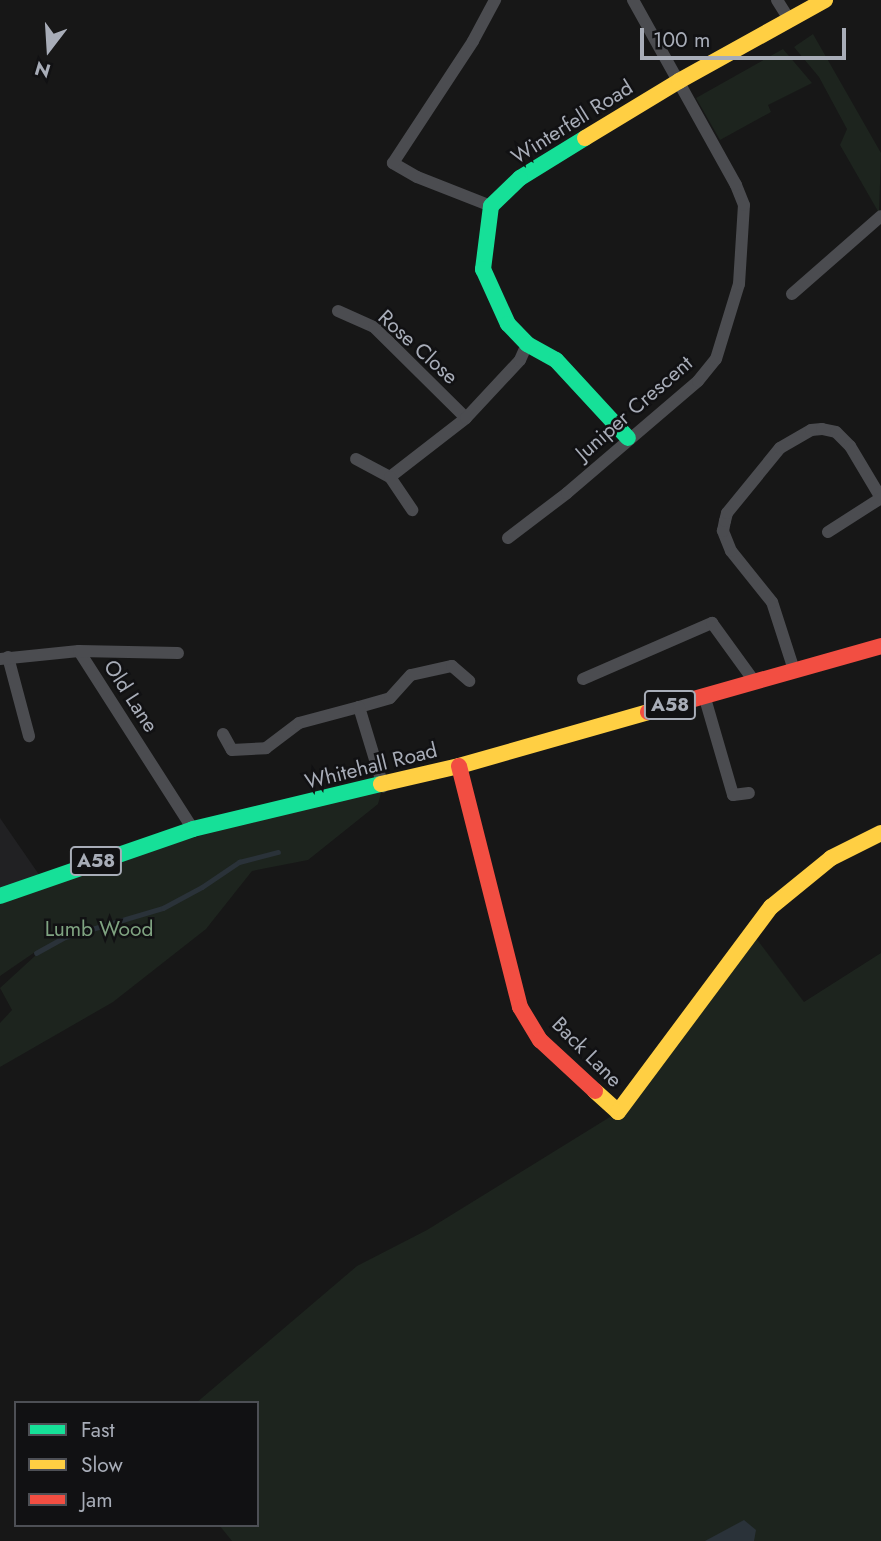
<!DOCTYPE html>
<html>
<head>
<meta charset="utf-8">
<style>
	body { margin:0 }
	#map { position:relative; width:881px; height:1541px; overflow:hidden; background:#171717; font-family:Jost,sans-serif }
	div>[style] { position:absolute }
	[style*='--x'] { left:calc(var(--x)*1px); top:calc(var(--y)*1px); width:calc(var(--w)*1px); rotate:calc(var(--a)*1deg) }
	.built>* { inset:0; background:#212123 }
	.green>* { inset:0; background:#1d241e }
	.water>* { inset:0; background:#2a3239 }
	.stream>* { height:4.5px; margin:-2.25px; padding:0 2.25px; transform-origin:2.25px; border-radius:2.25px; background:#2a3239 }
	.street>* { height:12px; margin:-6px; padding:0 6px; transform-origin:6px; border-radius:6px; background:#4b4c50 }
	.fast>* { height:16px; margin:-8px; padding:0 8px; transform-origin:8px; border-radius:8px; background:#16e098 }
	.slow>* { height:16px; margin:-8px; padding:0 8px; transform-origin:8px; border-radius:8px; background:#ffcf43 }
	.jam>* { height:16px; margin:-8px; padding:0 8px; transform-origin:8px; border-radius:8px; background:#f24e42 }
	span { translate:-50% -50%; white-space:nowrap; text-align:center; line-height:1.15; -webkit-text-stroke:5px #111113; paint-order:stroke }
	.shield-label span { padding:2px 5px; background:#111113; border:2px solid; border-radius:5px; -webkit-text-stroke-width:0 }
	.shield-label { font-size:19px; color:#a8adb8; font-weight:700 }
	.street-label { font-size:21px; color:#a8adb8 }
	.park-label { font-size:21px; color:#7fa381 }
	.legend { position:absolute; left:14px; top:1401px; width:245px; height:126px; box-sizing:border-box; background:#111113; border:2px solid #4d4f55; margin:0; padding:9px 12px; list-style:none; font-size:21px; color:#a8adb8 }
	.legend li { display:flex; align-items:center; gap:14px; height:35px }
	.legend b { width:35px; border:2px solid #4d4f55 }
	.north { position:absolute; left:14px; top:14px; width:70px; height:70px; -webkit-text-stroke:5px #111113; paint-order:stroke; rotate:197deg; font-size:19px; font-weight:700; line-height:28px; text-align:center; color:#a8adb8 }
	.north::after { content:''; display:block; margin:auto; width:24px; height:32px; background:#a8adb8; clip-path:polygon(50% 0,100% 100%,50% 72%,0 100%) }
	.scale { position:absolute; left:640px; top:28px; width:206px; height:32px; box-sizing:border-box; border:4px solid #a8adb8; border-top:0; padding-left:9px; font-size:21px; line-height:24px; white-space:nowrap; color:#a8adb8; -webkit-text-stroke:5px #111113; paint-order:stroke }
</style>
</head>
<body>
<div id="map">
	<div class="built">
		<i style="clip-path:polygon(0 818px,42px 879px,0 896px)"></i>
	</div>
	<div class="green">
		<i style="clip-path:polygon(813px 34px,881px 153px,879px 213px,840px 145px,847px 129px,819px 77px,794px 47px)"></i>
		<i style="clip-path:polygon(783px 49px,812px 83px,768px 105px,771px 112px,720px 140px,696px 98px)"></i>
		<i style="clip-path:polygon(383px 786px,378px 804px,308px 860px,252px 871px,206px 929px,113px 1002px,0 1067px,0 1023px,12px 1010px,0 988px,36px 955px,35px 952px,0 976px,0 896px,42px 879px)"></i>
		<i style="clip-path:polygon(756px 938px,804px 1002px,881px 953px,881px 1541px,232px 1541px,219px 1525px,257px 1525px,257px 1403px,196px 1403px,357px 1266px,427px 1230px,618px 1112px)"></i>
	</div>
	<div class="water">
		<i style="clip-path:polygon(744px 1520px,756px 1530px,754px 1541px,705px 1541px)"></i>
	</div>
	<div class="stream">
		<i style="--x:36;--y:953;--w:33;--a:-29"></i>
		<i style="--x:65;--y:937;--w:102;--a:-16.5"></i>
		<i style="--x:163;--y:908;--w:44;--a:-28.3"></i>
		<i style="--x:202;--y:887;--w:45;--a:-34"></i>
		<i style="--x:239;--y:862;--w:40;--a:-14.4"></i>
	</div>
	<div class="street">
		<i style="--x:777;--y:0;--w:22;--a:58"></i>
		<i style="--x:491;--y:206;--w:79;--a:-158.6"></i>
		<i style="--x:417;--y:177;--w:28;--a:-150"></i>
		<i style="--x:393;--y:163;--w:146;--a:-56.7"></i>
		<i style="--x:473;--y:41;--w:47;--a:-61.8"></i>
		<i style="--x:792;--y:294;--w:118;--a:-41.2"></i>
		<i style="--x:338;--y:311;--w:39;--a:24"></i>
		<i style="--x:374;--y:327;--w:129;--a:44.7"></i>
		<i style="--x:356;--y:459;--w:38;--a:28"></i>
		<i style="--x:390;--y:477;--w:96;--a:-37.8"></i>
		<i style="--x:466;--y:418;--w:79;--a:-47"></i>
		<i style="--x:520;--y:360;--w:17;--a:-66"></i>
		<i style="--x:390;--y:477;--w:40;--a:56"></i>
		<i style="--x:508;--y:538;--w:74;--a:-37.3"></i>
		<i style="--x:567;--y:493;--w:172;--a:-40.5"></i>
		<i style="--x:698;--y:381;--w:28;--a:-51"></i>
		<i style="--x:716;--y:359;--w:78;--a:-73"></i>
		<i style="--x:739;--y:284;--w:79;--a:-86.4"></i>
		<i style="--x:744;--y:205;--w:22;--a:-112"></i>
		<i style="--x:736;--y:185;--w:212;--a:-119.1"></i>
		<i style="--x:79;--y:651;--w:211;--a:57.4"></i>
		<i style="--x:8;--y:657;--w:82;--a:75.1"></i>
		<i style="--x:0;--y:659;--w:79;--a:-5.8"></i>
		<i style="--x:79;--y:651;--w:99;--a:1.2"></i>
		<i style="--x:794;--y:670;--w:71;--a:-107.9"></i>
		<i style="--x:772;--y:602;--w:65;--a:-128.8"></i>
		<i style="--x:731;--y:551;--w:22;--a:-112"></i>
		<i style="--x:723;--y:531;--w:10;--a:-79"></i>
		<i style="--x:725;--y:521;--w:8;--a:-76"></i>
		<i style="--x:727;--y:513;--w:84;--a:-50.8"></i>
		<i style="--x:780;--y:448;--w:36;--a:-30"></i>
		<i style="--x:811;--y:430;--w:11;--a:-5"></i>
		<i style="--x:822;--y:429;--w:14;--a:12"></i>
		<i style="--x:836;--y:432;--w:20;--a:45"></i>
		<i style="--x:850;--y:446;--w:61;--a:59.2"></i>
		<i style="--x:881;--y:498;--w:63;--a:147.3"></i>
		<i style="--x:583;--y:679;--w:141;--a:-23.5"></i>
		<i style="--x:712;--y:623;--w:72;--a:54.1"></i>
		<i style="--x:704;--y:695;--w:104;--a:73.8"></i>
		<i style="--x:733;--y:795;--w:16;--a:-7"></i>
		<i style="--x:359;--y:707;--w:32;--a:-16"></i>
		<i style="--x:390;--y:698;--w:31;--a:-48"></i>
		<i style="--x:411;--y:675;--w:42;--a:-12.4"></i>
		<i style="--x:452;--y:666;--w:23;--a:41"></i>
		<i style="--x:223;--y:734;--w:18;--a:61"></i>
		<i style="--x:232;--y:750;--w:34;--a:-3"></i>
		<i style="--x:266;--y:748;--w:41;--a:-37.1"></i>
		<i style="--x:299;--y:723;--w:62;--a:-14.9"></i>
		<i style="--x:359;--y:707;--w:83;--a:73.1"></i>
	</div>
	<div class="fast">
		<i style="--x:585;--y:138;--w:76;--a:148.4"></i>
		<i style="--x:520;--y:178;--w:40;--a:136"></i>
		<i style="--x:491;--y:206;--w:64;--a:97.2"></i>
		<i style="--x:483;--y:269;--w:60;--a:65.6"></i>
		<i style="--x:508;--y:324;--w:28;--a:46"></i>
		<i style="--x:527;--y:344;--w:33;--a:29"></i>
		<i style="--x:556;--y:360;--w:106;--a:47.3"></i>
		<i style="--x:0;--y:896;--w:204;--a:-19.1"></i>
		<i style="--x:193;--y:829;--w:193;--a:-13.5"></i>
	</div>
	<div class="slow">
		<i style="--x:585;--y:138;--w:110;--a:-31.2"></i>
		<i style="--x:679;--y:81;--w:167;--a:-29"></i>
		<i style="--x:381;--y:784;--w:80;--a:-13"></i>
		<i style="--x:459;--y:766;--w:197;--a:-15.9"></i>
		<i style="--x:595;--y:1091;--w:31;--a:42"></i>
		<i style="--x:618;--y:1112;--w:256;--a:-53.3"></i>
		<i style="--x:771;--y:907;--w:77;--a:-39.2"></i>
		<i style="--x:831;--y:858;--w:56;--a:-26.6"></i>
	</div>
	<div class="jam">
		<i style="--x:648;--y:712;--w:242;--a:-15.8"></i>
		<i style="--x:459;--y:766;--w:249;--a:75.8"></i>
		<i style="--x:520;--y:1007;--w:39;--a:59"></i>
		<i style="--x:540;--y:1040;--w:75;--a:42.8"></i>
	</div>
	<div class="shield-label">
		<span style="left:670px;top:705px">A58</span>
		<span style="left:96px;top:861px">A58</span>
	</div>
	<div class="street-label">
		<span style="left:572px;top:122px;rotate:-32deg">Winterfell Road</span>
		<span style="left:418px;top:347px;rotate:42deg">Rose Close</span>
		<span style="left:634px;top:408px;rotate:-41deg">Juniper Crescent</span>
		<span style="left:131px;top:696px;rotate:57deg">Old Lane</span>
		<span style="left:371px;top:766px;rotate:-14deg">Whitehall Road</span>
		<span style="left:587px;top:1052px;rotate:45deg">Back Lane</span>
	</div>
	<div class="park-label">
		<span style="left:99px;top:929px">Lumb Wood</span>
	</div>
	<ul class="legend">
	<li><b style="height:9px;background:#16e098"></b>Fast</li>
	<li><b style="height:9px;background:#ffcf43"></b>Slow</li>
	<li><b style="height:9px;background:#f24e42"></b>Jam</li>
	</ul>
	<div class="north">N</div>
	<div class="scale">100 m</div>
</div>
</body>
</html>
